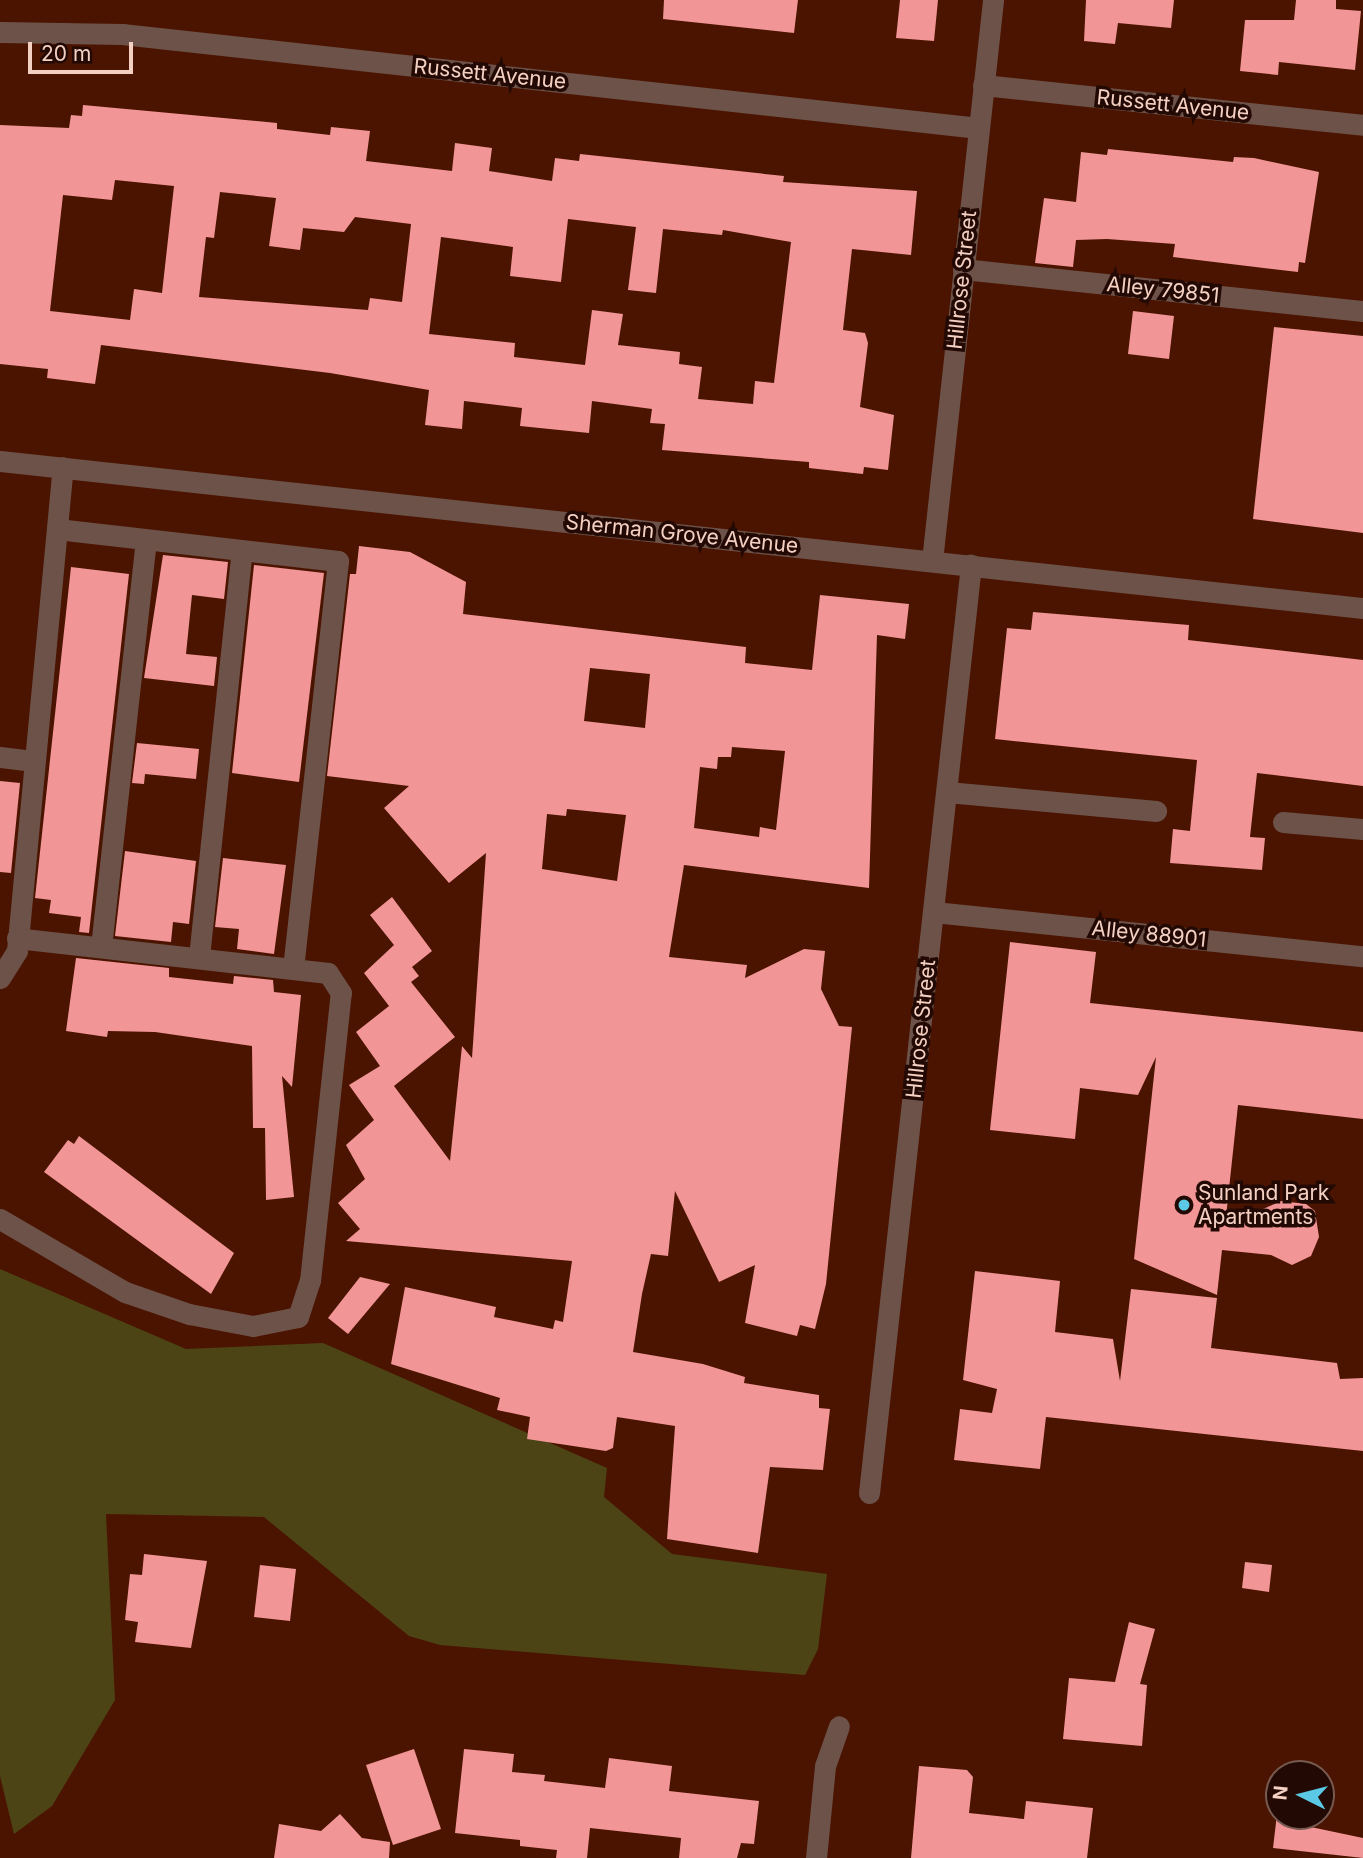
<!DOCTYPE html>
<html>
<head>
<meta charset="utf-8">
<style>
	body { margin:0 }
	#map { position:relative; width:1363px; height:1858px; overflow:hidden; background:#4b1400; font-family:Inter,sans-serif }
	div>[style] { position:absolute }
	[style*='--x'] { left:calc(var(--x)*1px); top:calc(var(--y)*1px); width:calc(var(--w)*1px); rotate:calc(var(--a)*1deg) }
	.green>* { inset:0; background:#4d4415 }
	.building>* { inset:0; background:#f29596 }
	.minor>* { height:21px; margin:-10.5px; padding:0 10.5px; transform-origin:10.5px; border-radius:10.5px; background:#6d5249 }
	.dots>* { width:19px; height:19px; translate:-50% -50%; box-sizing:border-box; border:4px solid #220903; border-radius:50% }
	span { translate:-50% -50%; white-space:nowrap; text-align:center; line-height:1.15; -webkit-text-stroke:7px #220903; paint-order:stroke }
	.street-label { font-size:21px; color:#f4d0c3 }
	.poi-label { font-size:21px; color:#f4d0c3 }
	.left { translate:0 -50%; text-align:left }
	.north { position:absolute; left:1265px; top:1760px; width:70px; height:70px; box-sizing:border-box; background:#220903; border:2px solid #765950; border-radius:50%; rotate:276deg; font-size:19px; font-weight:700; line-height:28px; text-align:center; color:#f4d0c3 }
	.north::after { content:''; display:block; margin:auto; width:24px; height:32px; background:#5bc8e6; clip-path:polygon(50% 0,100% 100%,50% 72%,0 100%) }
	.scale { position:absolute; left:28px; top:42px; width:105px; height:32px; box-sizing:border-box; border:4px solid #f4d0c3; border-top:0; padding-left:9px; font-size:21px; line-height:24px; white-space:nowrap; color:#f4d0c3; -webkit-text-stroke:5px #220903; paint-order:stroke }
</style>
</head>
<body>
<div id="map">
	<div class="green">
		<i style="clip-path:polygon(0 1269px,186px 1349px,323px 1343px,607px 1468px,604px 1497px,672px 1554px,827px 1574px,818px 1649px,805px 1675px,440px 1645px,409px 1636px,264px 1517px,106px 1514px,115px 1700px,52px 1806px,14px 1834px,0 1776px)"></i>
	</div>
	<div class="building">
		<i style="clip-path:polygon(664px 0,798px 0,794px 33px,663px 19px)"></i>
		<i style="clip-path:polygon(900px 0,938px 0,934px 41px,896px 38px)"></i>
		<i style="clip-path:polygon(1086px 0,1174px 0,1171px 28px,1118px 23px,1115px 44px,1084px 41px)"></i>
		<i style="clip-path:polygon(1296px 0,1336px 0,1336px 9px,1361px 11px,1355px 70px,1279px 62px,1278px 75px,1240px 71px,1245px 20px,1294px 20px)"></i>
		<i style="clip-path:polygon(evenodd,83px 105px,277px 123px,277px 129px,330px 135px,331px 127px,370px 131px,366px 161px,452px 171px,455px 143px,492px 148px,489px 171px,552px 181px,555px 158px,579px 161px,580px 154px,784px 176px,783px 182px,917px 191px,911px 255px,852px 249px,843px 330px,865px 333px,868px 343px,860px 407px,894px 415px,888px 470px,864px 467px,863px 474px,809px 468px,809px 462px,662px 450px,665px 424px,650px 423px,652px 409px,592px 401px,589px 433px,520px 426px,522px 408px,464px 401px,462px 429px,425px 425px,429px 390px,330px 373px,101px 345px,95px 384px,47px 378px,48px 369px,0 364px,0 125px,69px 128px,71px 115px,82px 116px,83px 105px,115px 180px,174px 186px,162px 293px,134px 289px,130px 320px,50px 311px,63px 195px,112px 200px,115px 180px,83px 105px,220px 192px,276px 198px,269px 246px,300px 250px,303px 228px,344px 232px,355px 217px,411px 224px,402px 302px,370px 298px,368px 310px,199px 297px,206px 237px,214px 238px,220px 192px,83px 105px,568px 219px,636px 227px,628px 290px,656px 293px,663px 229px,722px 235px,723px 230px,791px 242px,774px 383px,755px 381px,753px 404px,698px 399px,702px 367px,679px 364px,680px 352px,618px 345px,623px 314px,592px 310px,585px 365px,514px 357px,515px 343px,429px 334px,441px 237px,513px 247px,510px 276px,561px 282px,568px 219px)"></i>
		<i style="clip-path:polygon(1108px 149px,1233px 162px,1234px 157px,1254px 158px,1319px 172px,1305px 263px,1299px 262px,1298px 272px,1173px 257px,1175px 244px,1107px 239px,1076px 240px,1073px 267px,1035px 263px,1044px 198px,1076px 202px,1081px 152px,1107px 155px)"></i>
		<i style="clip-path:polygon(1133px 311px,1174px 316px,1169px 359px,1128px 354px)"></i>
		<i style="clip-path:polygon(1274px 327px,1363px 336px,1363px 533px,1253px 519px)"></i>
		<i style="clip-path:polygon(evenodd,359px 546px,410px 552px,466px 582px,463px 614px,746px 647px,745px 663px,812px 670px,820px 595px,909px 604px,905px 639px,877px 635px,869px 888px,684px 865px,669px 957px,747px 965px,745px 978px,804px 949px,825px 951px,821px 989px,839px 1026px,852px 1027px,826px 1284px,815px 1329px,800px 1325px,797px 1336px,745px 1323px,755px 1265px,719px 1282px,675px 1191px,668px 1256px,651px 1254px,642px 1294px,633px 1352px,703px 1364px,745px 1377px,744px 1383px,819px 1395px,819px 1408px,830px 1409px,823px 1470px,770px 1467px,758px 1553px,667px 1539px,675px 1426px,617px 1417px,613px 1448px,606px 1451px,527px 1439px,530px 1417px,497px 1410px,500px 1398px,391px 1364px,405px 1287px,496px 1307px,494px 1317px,553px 1329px,555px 1320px,563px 1322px,572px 1261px,346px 1241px,360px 1229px,338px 1203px,365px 1179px,346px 1145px,374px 1120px,349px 1085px,380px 1066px,356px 1032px,389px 1006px,364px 973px,394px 945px,370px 915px,392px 897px,432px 951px,412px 967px,419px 976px,411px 982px,455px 1037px,394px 1086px,450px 1161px,462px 1046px,472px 1058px,486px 853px,449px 883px,384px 808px,409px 786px,327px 776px,350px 574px,356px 574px,359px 546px,590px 668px,650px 674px,645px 728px,584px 721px,590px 668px,359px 546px,732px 747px,785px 751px,776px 830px,760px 827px,759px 837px,694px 828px,700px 767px,717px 769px,718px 757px,731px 757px,732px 747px,359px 546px,567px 809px,626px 815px,617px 881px,542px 869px,547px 814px,566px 816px,567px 809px)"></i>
		<i style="clip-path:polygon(163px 555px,228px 562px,224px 599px,192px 595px,186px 654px,217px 657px,214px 686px,144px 678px)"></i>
		<i style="clip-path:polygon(254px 565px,324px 573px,299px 782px,232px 773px)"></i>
		<i style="clip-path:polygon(71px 567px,129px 574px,89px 933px,79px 932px,81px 917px,49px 913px,51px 900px,35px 898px)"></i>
		<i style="clip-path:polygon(1033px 612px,1189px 625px,1188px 640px,1363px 660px,1363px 786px,1257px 773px,1250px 837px,1265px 838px,1262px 870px,1170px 863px,1173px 829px,1190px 831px,1197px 760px,995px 739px,1007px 628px,1031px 630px)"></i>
		<i style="clip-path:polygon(137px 743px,199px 749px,196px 779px,145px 774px,144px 784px,132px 783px)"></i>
		<i style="clip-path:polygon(0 781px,20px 783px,11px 873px,0 872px)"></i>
		<i style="clip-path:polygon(125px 851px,196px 861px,189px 924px,173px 922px,171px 942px,115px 936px)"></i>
		<i style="clip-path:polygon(223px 858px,286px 865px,274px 954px,237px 949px,239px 929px,215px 927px)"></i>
		<i style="clip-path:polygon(1010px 942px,1096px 952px,1090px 1003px,1363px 1032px,1363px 1119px,1238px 1105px,1225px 1226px,1281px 1201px,1306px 1204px,1315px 1211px,1319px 1237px,1311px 1256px,1292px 1265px,1271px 1255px,1222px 1250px,1217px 1295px,1134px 1259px,1156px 1057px,1138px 1095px,1080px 1088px,1075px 1139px,990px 1130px)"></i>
		<i style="clip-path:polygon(76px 958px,169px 968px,169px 977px,233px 984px,234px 976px,273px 980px,274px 992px,301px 995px,292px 1087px,282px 1076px,294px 1197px,266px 1200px,265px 1128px,253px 1128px,252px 1046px,155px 1032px,108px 1031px,107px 1037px,66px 1031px)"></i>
		<i style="clip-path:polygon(79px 1136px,234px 1253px,211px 1294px,44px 1172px,68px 1140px,74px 1144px)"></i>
		<i style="clip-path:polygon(975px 1271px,1060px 1281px,1055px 1332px,1113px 1339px,1120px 1381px,1131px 1289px,1217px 1298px,1211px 1348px,1337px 1363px,1340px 1379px,1363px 1378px,1363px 1451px,1046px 1417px,1040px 1469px,954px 1460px,960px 1409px,992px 1413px,997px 1389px,963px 1380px)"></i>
		<i style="clip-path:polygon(360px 1277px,390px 1284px,348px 1334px,328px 1318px)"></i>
		<i style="clip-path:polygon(144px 1554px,207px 1561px,191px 1648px,135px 1642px,138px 1622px,125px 1620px,130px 1574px,142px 1575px)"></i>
		<i style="clip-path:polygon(1245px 1562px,1272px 1565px,1269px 1592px,1242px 1588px)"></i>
		<i style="clip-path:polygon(260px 1565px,296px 1569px,290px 1621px,254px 1617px)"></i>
		<i style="clip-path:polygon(1129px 1622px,1155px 1629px,1140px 1684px,1147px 1685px,1142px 1746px,1063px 1739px,1069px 1678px,1115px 1682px)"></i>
		<i style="clip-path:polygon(414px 1749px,441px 1829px,393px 1845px,366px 1765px)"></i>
		<i style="clip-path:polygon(464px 1749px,514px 1754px,512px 1772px,545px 1775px,544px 1781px,605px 1788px,609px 1758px,672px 1766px,669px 1791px,759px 1801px,754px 1844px,741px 1843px,737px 1858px,679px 1858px,681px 1838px,590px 1828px,587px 1858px,556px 1858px,557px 1850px,520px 1846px,520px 1840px,455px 1833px)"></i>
		<i style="clip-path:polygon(919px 1766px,967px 1770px,973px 1777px,969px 1813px,1024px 1819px,1026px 1801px,1093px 1808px,1087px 1858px,911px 1858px)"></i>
		<i style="clip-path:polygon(340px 1814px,362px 1838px,390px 1842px,389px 1858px,274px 1858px,279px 1824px,321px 1831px)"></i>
		<i style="clip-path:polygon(1277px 1814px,1307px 1817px,1306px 1826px,1363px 1838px,1363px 1858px,1273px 1848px)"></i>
	</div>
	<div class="minor">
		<i style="--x:0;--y:32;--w:122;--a:0.9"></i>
		<i style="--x:122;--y:34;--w:862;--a:6.26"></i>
		<i style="--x:983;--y:85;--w:382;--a:6"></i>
		<i style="--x:963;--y:269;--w:402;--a:6"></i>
		<i style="--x:0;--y:461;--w:1371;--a:6.16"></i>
		<i style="--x:57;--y:529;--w:283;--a:6.5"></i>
		<i style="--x:338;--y:561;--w:410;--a:96.3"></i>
		<i style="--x:932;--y:561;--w:564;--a:-83.79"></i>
		<i style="--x:0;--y:757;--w:34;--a:7"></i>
		<i style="--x:947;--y:792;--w:210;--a:5.2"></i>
		<i style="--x:1283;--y:822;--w:80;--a:5"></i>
		<i style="--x:934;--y:912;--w:431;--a:5.9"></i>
		<i style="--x:101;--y:947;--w:410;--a:-83.7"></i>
		<i style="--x:199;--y:957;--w:409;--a:-84"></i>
		<i style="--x:0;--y:978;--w:32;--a:-58"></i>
		<i style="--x:17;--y:951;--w:486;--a:-84.6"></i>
		<i style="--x:0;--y:1219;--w:145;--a:30.3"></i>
		<i style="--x:125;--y:1292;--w:68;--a:19"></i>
		<i style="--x:189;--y:1314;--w:65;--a:10.6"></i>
		<i style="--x:253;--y:1326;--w:46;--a:-11.3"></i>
		<i style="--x:298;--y:1317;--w:38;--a:-72"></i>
		<i style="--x:310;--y:1281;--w:290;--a:-83.9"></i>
		<i style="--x:341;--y:993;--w:24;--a:-123"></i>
		<i style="--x:328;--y:973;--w:313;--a:-173.6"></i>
		<i style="--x:869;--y:1493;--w:934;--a:-83.73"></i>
		<i style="--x:816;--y:1858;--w:92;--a:-84.4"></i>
		<i style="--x:825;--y:1766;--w:42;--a:-70.7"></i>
	</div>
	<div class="dots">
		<i style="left:1184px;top:1205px;background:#5bc8e6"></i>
	</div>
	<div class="street-label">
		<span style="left:490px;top:74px;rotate:6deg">Russett Avenue</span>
		<span style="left:1173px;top:105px;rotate:6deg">Russett Avenue</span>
		<span style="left:962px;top:280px;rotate:-84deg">Hillrose Street</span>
		<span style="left:1163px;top:290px;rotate:6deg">Alley 79851</span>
		<span style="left:682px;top:534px;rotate:6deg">Sherman Grove Avenue</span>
		<span style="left:1149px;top:934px;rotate:6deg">Alley 88901</span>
		<span style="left:921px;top:1029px;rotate:-84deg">Hillrose Street</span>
	</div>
	<div class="poi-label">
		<span class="left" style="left:1198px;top:1205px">Sunland Park<br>Apartments</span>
	</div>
	<div class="north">N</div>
	<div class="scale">20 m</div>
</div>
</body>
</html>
